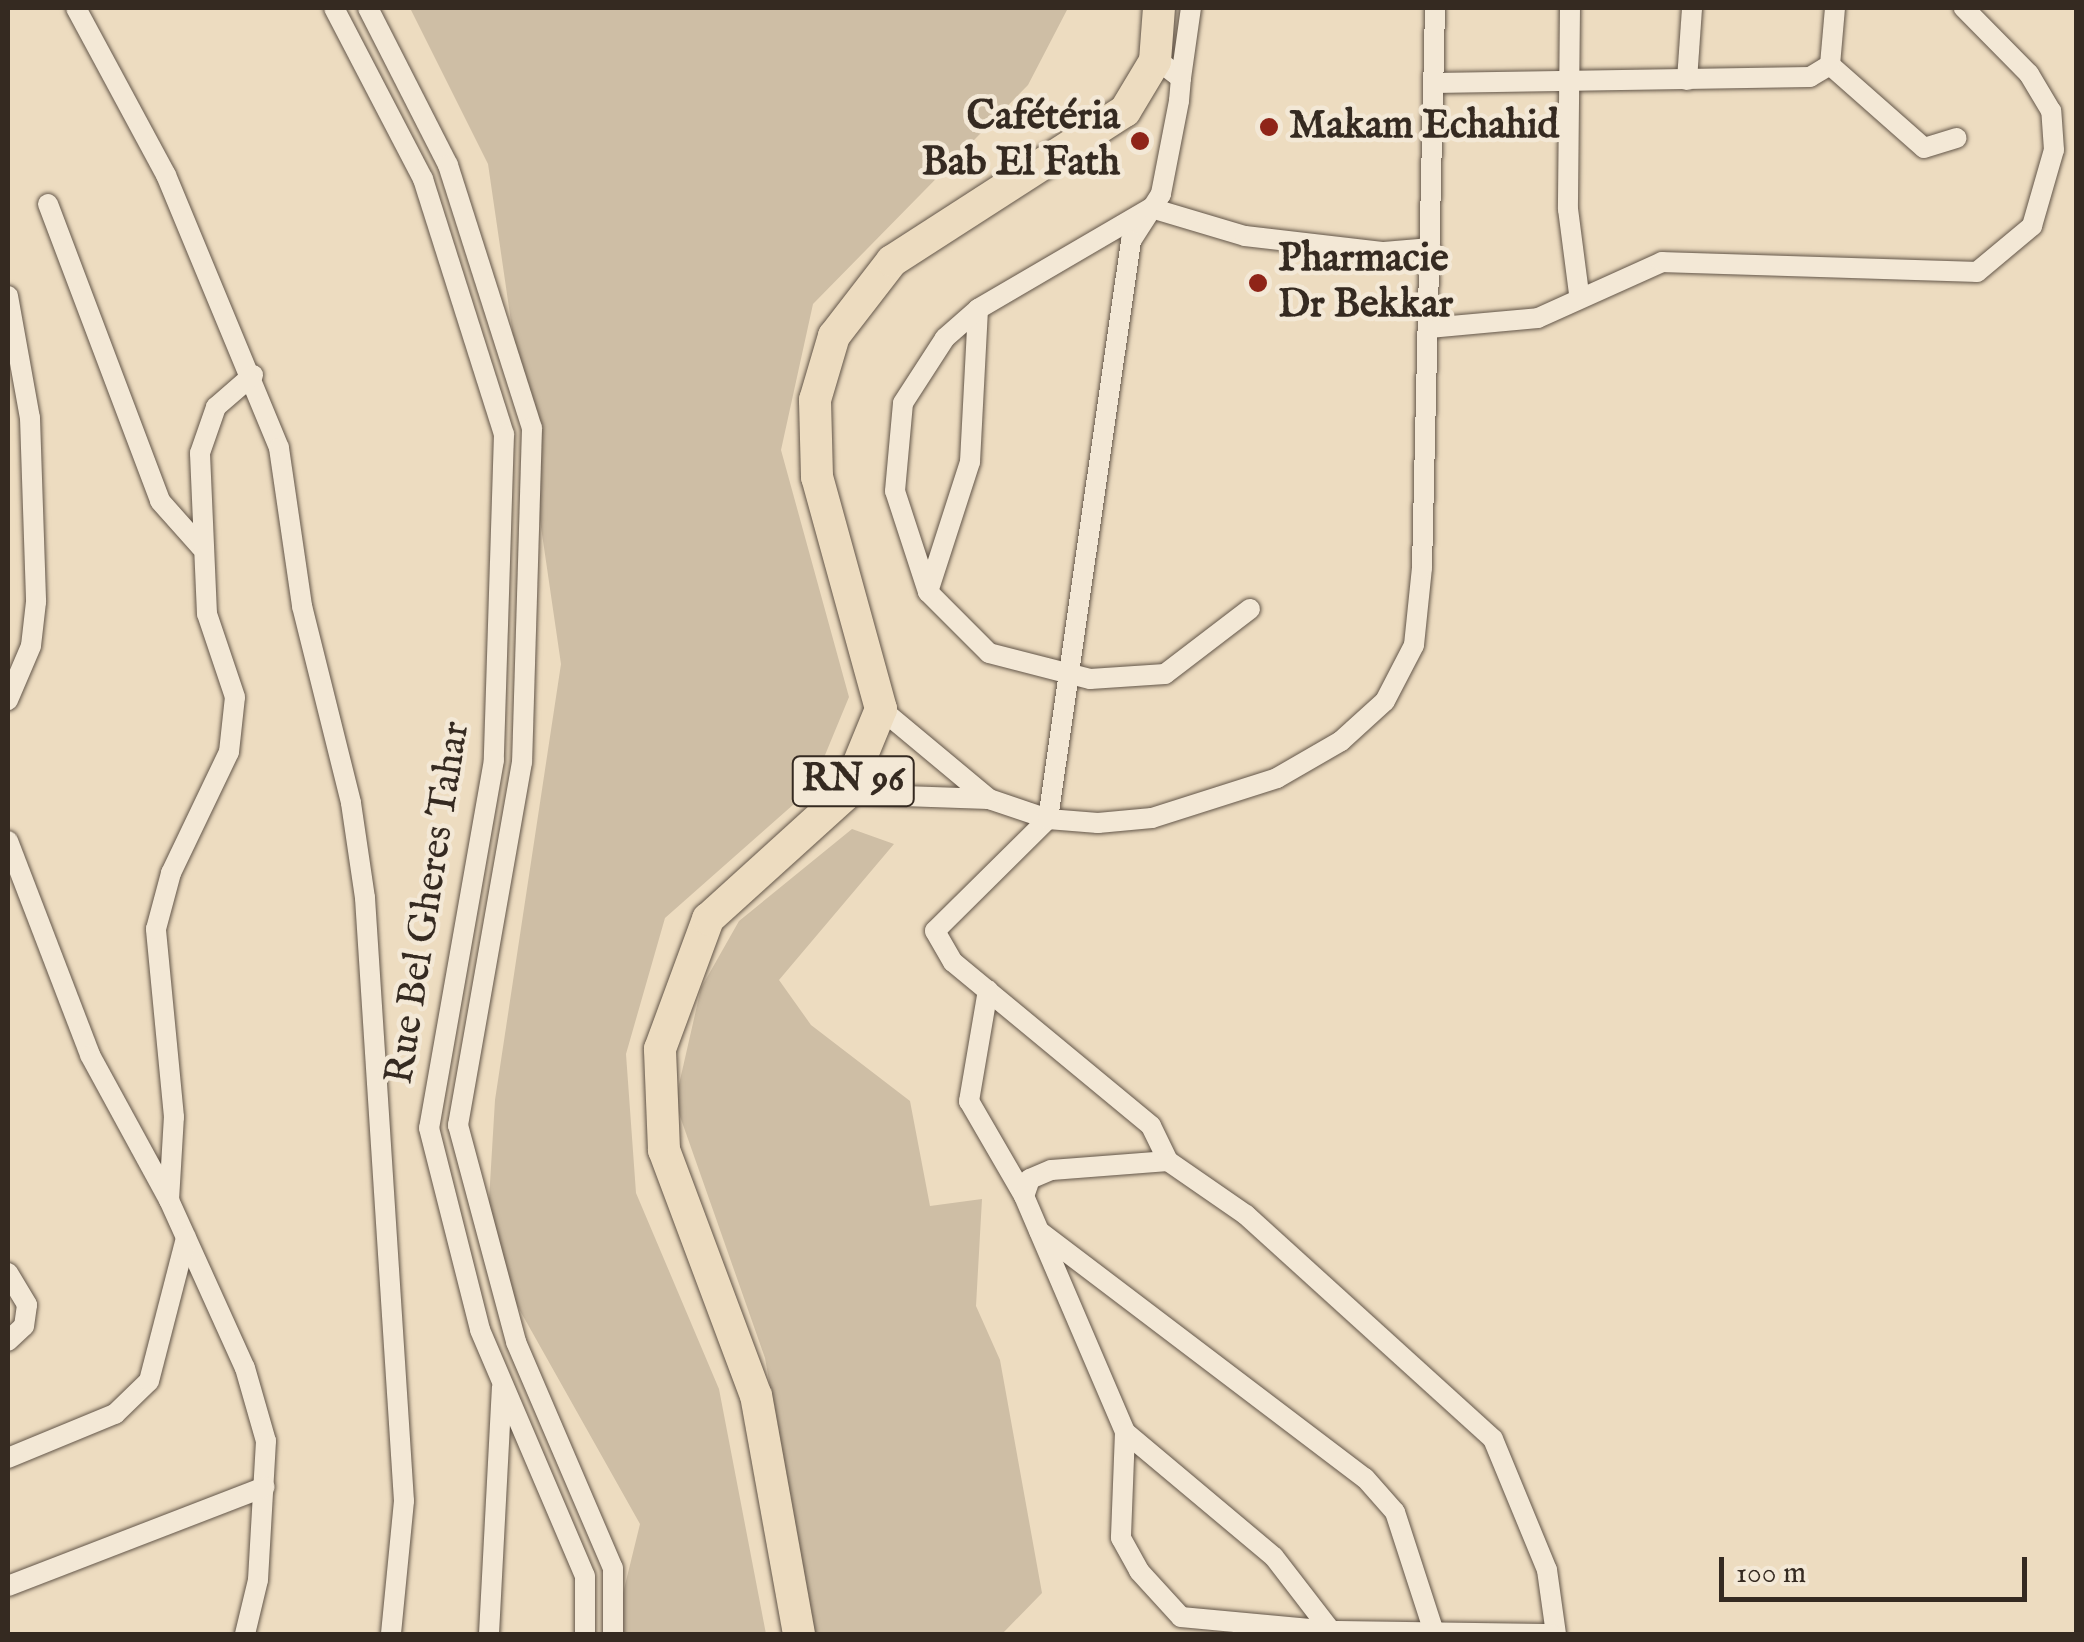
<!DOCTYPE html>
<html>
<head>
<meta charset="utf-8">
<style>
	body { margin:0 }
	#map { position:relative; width:2084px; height:1642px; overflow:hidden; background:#eddcc0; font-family:"IM FELL English",serif }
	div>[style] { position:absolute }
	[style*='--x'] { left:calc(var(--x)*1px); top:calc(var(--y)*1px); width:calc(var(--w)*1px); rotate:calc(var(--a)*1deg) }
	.green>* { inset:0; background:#cebea5 }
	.roads { filter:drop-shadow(0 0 2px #635649) drop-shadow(0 0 2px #635649) }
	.street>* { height:20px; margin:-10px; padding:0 10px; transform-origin:10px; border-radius:10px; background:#f3e8d6 }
	.primary>* { height:32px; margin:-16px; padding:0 16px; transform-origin:16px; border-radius:16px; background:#eddcc0 }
	.dots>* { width:28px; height:28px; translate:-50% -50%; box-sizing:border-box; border:5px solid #f3e8d6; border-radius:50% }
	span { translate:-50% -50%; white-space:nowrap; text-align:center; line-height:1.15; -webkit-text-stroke:9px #f3e8d6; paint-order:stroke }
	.shield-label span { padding:2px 8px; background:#f3e8d6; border:2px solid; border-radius:8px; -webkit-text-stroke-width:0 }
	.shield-label { font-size:38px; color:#352a21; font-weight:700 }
	.poi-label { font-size:40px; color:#352a21; font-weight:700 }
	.right { translate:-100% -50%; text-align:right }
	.left { translate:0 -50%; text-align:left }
	.street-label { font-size:40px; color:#352a21 }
	.frame { position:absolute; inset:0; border:10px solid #352a21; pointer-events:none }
	.scale { position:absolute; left:1719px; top:1557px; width:308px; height:45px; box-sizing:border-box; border:5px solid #352a21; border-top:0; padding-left:12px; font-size:30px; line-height:35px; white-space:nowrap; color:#352a21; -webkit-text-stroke:8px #f3e8d6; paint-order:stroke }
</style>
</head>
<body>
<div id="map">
	<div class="green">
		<i style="clip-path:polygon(410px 8px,1068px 8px,1028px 85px,813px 304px,781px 450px,849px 697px,811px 789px,665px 918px,626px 1054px,636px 1193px,719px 1389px,766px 1634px,613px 1634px,640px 1524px,486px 1250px,495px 1100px,561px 664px,488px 164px)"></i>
		<i style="clip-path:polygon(852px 829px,894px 844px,779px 980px,811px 1025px,910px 1101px,930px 1206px,982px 1199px,976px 1306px,1000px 1360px,1042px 1593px,1002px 1634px,814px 1634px,765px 1358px,675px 1102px,701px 988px,739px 921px)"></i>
	</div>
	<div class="roads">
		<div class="street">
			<i style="--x:76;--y:8;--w:190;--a:61.7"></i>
			<i style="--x:166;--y:175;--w:295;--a:67.5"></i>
			<i style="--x:279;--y:448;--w:160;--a:81.7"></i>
			<i style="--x:302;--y:606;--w:203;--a:76"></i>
			<i style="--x:351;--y:803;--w:96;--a:81.6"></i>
			<i style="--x:365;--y:898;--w:604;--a:86.3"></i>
			<i style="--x:404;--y:1501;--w:134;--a:95.6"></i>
			<i style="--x:334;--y:8;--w:193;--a:62.5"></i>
			<i style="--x:423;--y:179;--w:268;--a:72.4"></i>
			<i style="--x:504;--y:434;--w:326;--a:91.8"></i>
			<i style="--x:494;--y:760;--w:374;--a:100"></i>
			<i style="--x:429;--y:1128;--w:208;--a:75.8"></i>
			<i style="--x:480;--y:1330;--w:267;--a:66.9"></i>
			<i style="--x:585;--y:1576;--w:58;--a:90"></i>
			<i style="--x:368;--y:8;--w:176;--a:63"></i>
			<i style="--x:448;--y:165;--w:276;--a:72.3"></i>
			<i style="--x:532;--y:428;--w:334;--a:91.7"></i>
			<i style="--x:522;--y:762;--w:369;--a:100"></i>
			<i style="--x:458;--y:1125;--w:225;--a:75"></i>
			<i style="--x:516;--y:1342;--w:246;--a:66.8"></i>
			<i style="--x:613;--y:1568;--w:66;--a:90"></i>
			<i style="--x:1570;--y:8;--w:201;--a:90.6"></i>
			<i style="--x:1568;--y:209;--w:86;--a:82.6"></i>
			<i style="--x:1155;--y:58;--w:33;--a:38"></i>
			<i style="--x:1181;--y:78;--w:23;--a:95"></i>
			<i style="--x:1179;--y:101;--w:95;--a:101"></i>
			<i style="--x:1161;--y:194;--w:56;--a:122.6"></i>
			<i style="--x:1131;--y:241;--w:584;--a:98.17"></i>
			<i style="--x:1048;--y:819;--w:159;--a:135.3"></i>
			<i style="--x:935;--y:931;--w:36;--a:60"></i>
			<i style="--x:953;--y:962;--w:257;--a:39.6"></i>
			<i style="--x:1151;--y:1126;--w:39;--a:64"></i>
			<i style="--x:1168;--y:1161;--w:95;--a:34.7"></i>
			<i style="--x:1246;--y:1215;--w:333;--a:42.2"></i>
			<i style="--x:1493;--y:1439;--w:142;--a:67.6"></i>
			<i style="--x:1547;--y:1570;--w:65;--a:82"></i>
			<i style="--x:1830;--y:65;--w:125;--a:41.4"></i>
			<i style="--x:1924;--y:148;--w:34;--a:-17"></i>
			<i style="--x:1181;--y:78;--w:71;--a:-81.9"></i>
			<i style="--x:1687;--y:80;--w:72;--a:-86"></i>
			<i style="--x:1434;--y:83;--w:376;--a:-0.9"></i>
			<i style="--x:1810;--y:77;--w:23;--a:-31"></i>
			<i style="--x:1830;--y:65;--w:57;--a:-85"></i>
			<i style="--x:48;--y:204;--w:317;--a:69.3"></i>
			<i style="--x:160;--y:501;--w:62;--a:48.3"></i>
			<i style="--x:8;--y:296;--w:124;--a:79.8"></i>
			<i style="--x:30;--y:418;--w:184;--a:88.1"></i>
			<i style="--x:36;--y:602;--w:44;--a:96.5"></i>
			<i style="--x:31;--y:646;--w:59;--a:113.1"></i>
			<i style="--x:1429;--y:328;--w:109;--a:-5.2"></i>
			<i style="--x:1538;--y:318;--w:136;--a:-24.3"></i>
			<i style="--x:1662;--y:262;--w:315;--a:1.8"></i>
			<i style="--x:1977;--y:272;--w:72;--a:-39.9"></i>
			<i style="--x:2032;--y:226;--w:79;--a:-73.9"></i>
			<i style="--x:2054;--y:150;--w:39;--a:-94"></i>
			<i style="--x:2051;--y:111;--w:43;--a:-120.7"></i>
			<i style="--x:2029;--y:74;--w:93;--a:-134.6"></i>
			<i style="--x:928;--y:592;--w:137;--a:-72.1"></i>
			<i style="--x:970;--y:462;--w:153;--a:-87"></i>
			<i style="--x:1250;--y:609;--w:107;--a:142.6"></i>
			<i style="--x:1165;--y:674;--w:75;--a:176.2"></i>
			<i style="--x:1090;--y:679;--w:104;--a:-165.6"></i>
			<i style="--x:989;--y:653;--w:86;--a:-135"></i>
			<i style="--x:928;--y:592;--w:106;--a:-108.1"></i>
			<i style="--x:895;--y:491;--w:88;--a:-84.8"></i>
			<i style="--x:903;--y:403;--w:77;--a:-57.1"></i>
			<i style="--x:945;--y:338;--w:44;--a:-41.3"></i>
			<i style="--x:978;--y:309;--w:200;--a:-30.3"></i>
			<i style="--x:1151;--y:208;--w:98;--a:16.6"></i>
			<i style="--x:1245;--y:236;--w:140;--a:6.6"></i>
			<i style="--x:1384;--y:252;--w:47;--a:-4.9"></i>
			<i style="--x:881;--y:709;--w:141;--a:39.8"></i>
			<i style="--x:989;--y:799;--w:62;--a:18.7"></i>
			<i style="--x:1048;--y:819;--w:50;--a:4.6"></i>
			<i style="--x:1098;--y:823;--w:54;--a:-5.3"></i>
			<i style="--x:1152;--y:818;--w:131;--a:-17.7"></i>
			<i style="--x:1277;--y:778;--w:74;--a:-30"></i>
			<i style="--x:1341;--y:741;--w:59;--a:-42.3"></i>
			<i style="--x:1385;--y:701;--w:63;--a:-62.6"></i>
			<i style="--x:1414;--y:645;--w:77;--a:-84.1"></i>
			<i style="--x:1422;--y:568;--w:560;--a:-88.67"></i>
			<i style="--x:846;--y:794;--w:143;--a:2"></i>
			<i style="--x:8;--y:841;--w:229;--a:69"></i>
			<i style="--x:90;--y:1055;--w:165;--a:61.4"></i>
			<i style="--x:169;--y:1200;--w:184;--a:65.7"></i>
			<i style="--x:245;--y:1368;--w:76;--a:74"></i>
			<i style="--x:266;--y:1441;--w:139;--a:93.3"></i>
			<i style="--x:258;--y:1580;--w:56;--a:103.5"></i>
			<i style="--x:988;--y:990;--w:113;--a:99.7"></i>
			<i style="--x:969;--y:1101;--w:110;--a:59.9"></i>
			<i style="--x:1168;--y:1161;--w:117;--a:175.6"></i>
			<i style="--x:1051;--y:1170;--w:23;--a:157"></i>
			<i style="--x:1030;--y:1179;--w:18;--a:109"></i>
			<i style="--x:1024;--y:1196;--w:257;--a:66.8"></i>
			<i style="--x:1125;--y:1432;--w:106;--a:92.2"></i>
			<i style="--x:1121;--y:1538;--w:38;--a:61"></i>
			<i style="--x:1139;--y:1571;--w:62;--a:47.6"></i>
			<i style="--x:1181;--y:1617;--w:151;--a:5.3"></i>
			<i style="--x:1331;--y:1631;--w:220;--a:0.8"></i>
			<i style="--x:169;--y:1200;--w:83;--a:-86.6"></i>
			<i style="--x:174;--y:1117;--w:189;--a:-95.5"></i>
			<i style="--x:156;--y:929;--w:58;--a:-75"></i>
			<i style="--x:171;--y:873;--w:134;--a:-64.4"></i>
			<i style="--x:229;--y:752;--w:55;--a:-83.8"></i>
			<i style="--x:235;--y:697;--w:88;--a:-108.6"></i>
			<i style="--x:207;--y:614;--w:161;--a:-92.5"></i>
			<i style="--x:200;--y:453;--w:49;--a:-70.8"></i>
			<i style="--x:216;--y:407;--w:49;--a:-40.9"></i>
			<i style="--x:1039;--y:1231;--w:409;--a:37.2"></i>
			<i style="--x:1365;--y:1478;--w:45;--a:48.6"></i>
			<i style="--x:1395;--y:1512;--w:123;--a:72"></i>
			<i style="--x:8;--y:1273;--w:37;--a:59"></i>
			<i style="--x:27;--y:1305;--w:21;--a:98"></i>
			<i style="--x:24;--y:1326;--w:22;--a:137"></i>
			<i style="--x:1125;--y:1432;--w:194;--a:40"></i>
			<i style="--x:1274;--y:1557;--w:93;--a:52.4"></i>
			<i style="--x:8;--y:1458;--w:116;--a:-22.4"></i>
			<i style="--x:115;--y:1414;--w:47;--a:-44.1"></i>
			<i style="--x:149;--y:1381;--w:148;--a:-75.5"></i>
			<i style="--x:8;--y:1586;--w:275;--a:-21.1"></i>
			<i style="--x:489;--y:1634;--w:247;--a:-87"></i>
		</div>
		<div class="primary">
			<i style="--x:799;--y:1634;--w:242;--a:-100.2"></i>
			<i style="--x:756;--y:1396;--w:263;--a:-110.5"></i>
			<i style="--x:664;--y:1150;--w:101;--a:-92.3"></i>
			<i style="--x:660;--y:1049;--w:139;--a:-69.7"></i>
			<i style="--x:708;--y:919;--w:186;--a:-42.2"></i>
			<i style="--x:846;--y:794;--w:92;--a:-67.6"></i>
			<i style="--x:881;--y:709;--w:241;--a:-105.4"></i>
			<i style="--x:817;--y:477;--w:77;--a:-91.5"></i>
			<i style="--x:815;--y:400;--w:67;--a:-73.5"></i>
			<i style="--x:834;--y:336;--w:95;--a:-52.3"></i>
			<i style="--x:892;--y:261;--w:277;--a:-32.8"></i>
			<i style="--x:1125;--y:111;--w:58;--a:-59"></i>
			<i style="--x:1155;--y:61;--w:53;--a:-85.7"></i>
		</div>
	</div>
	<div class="dots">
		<i style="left:1269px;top:127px;background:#8f2418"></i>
		<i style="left:1140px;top:141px;background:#8f2418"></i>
		<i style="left:1258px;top:283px;background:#8f2418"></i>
	</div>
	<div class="shield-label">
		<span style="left:853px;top:781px">RN 96</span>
	</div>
	<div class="poi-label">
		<span class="right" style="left:1120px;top:141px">Cafétéria<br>Bab El Fath</span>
		<span class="left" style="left:1289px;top:127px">Makam Echahid</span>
		<span class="left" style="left:1278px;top:283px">Pharmacie<br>Dr Bekkar</span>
	</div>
	<div class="street-label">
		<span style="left:429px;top:903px;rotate:-81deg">Rue Bel Gheres Tahar</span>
	</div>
	<div class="frame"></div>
	<div class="scale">100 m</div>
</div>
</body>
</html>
